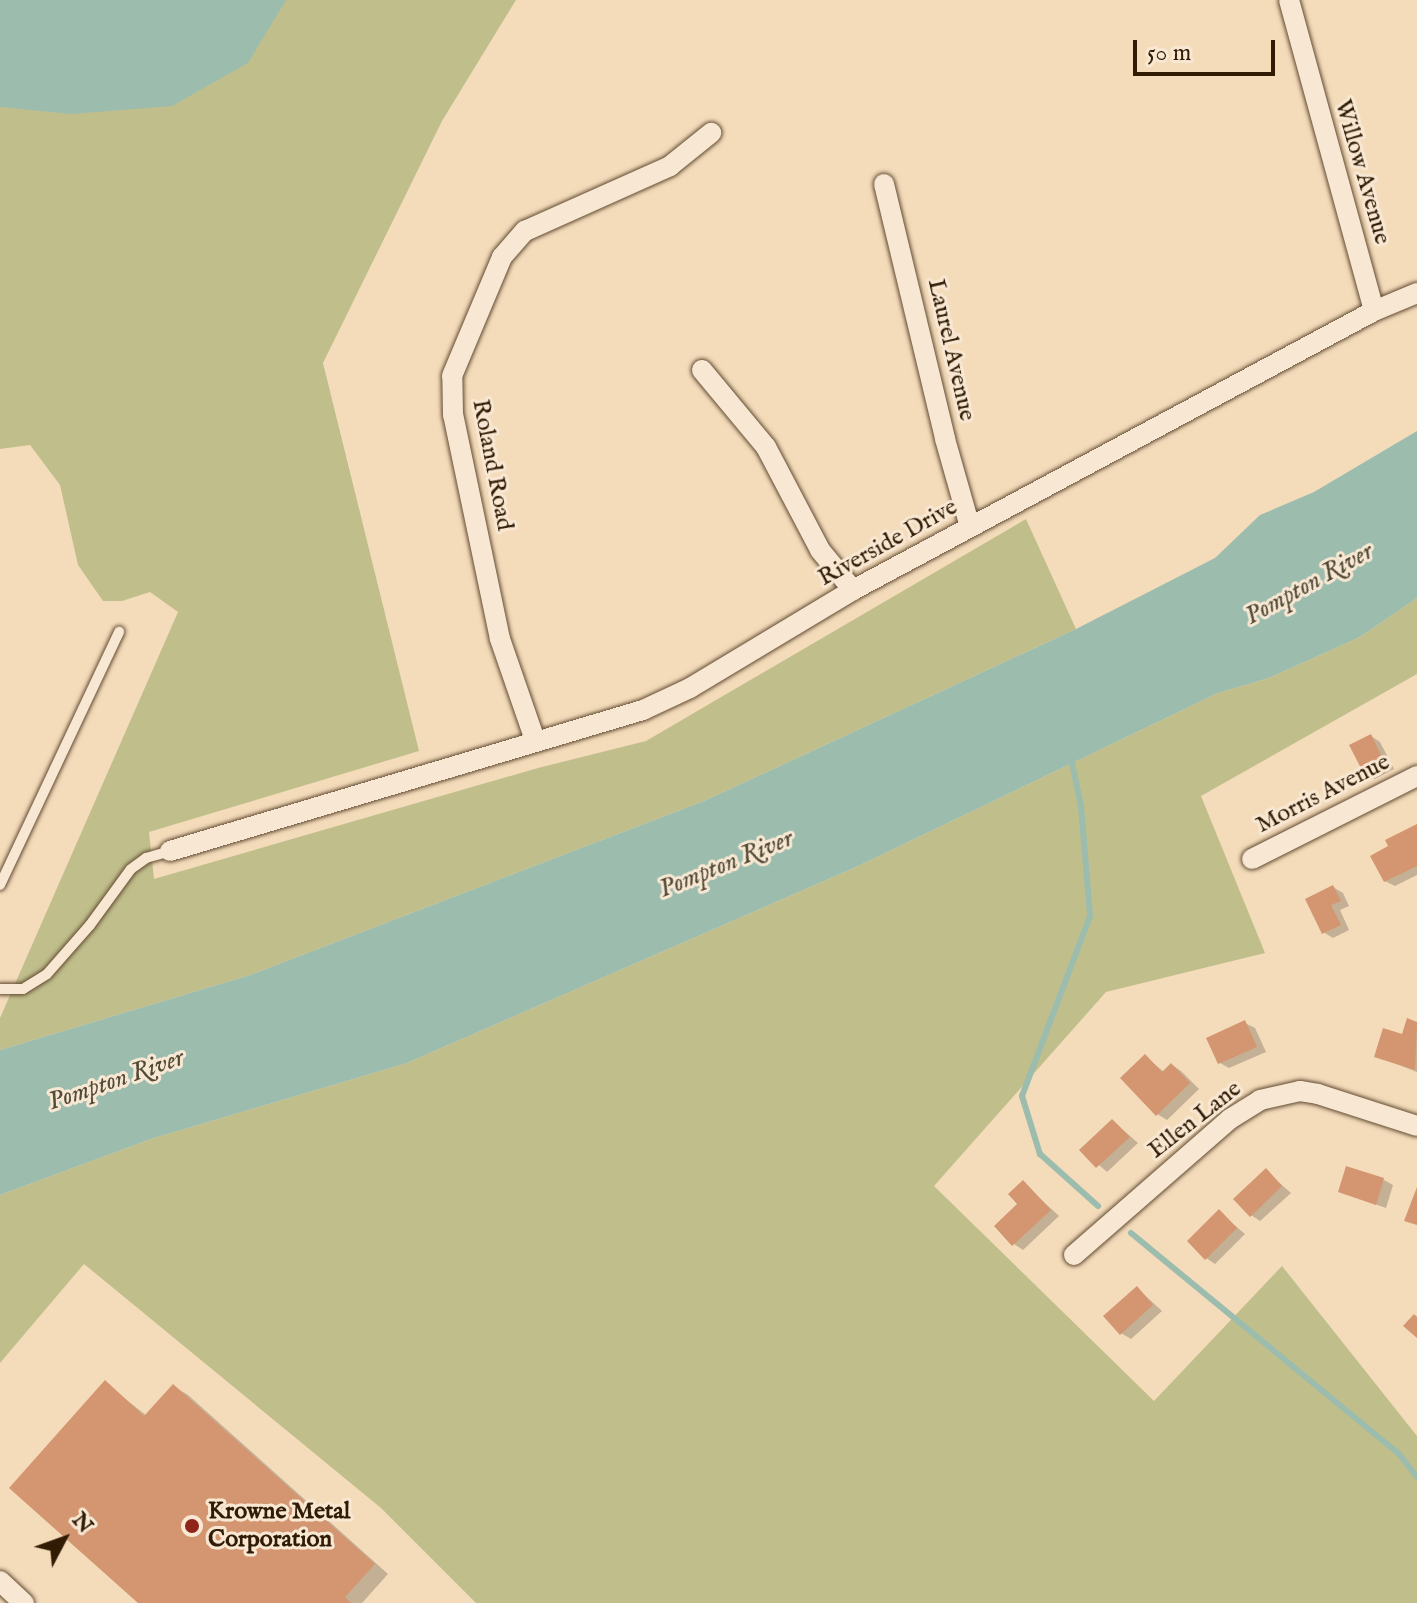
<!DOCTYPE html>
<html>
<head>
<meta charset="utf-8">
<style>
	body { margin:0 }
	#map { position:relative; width:1417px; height:1603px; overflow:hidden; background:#f4dcbb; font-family:"IM FELL English",serif }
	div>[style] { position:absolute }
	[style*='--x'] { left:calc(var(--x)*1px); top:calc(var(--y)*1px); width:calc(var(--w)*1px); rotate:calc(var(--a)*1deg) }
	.green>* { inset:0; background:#c0bf8c }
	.water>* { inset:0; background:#9cbcae }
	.shadow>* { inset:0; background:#0003 }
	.stream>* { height:6px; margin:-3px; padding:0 3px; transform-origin:3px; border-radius:3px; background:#9cbcae }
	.building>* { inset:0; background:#d39670 }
	.roads { filter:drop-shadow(0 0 2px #624b32) drop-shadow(0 0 2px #624b32) }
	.lane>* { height:10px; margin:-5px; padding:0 5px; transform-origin:5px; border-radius:5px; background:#f8e8d3 }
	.street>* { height:20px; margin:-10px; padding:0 10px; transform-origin:10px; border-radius:10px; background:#f8e8d3 }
	.dots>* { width:22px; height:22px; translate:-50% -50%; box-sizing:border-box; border:4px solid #f8e8d3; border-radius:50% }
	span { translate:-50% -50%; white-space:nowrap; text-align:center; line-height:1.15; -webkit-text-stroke:6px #f8e8d3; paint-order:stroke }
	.street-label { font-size:24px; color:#311b04 }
	.poi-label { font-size:24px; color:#311b04; font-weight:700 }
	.left { translate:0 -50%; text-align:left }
	.water-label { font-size:26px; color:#514b37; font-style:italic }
	.north { position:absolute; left:24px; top:1499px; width:80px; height:80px; -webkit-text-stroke:6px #f8e8d3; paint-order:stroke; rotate:49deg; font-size:22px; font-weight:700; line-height:32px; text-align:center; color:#311b04 }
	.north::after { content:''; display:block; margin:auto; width:28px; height:36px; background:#311b04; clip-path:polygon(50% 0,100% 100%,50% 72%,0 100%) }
	.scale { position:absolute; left:1133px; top:40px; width:142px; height:36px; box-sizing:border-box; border:4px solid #311b04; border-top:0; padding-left:10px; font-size:24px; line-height:28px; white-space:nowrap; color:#311b04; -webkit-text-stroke:6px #f8e8d3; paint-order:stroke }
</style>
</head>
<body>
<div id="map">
	<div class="green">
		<i style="clip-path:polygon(0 0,516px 0,442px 121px,323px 363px,419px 751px,149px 832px,154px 879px,538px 768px,646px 741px,1026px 519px,1076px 629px,704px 801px,250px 975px,0 1050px,0 1018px,178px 612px,150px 592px,122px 601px,103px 601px,78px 565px,60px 485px,30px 445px,0 449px)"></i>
		<i style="clip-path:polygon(1417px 598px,1417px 674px,1201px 796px,1265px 953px,1106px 992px,934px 1186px,1154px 1401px,1282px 1266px,1417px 1436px,1417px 1603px,476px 1603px,381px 1508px,84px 1264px,0 1363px,0 1195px,151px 1139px,407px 1063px,856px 867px,1218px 693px,1269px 678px,1360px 637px)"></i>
	</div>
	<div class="water">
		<i style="clip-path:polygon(0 0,286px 0,248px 63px,172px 106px,71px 114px,0 107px)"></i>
		<i style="clip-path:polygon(1417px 431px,1417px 598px,1360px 637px,1269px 678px,1218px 693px,856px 867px,407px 1063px,151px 1139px,0 1195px,0 1050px,250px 975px,704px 801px,1076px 629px,1215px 558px,1260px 515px,1314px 492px)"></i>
	</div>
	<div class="shadow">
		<i style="clip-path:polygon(1371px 736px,1380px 742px,1394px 769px,1375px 779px,1365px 773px)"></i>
		<i style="clip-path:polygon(1417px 827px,1417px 875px,1395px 886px,1385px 881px)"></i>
		<i style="clip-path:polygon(1333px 887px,1343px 893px,1349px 906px,1340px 910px,1349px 930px,1333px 938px,1323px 932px)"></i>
		<i style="clip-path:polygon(1408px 1021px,1417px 1024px,1417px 1072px,1376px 1056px,1403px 1037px)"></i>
		<i style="clip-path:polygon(1245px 1023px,1255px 1028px,1266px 1052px,1229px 1068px,1220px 1063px)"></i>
		<i style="clip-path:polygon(1145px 1056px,1164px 1072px,1172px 1065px,1181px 1071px,1199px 1089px,1167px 1120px,1157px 1114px)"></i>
		<i style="clip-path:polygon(1113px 1121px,1138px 1143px,1107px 1172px,1082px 1150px)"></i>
		<i style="clip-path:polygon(1266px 1171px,1291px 1193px,1260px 1221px,1251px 1215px)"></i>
		<i style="clip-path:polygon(1384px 1180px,1393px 1185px,1386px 1208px,1341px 1192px)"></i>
		<i style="clip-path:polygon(1023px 1183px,1059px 1216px,1023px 1250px,1014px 1244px)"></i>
		<i style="clip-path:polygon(1219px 1212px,1245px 1234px,1215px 1264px,1206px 1258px)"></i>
		<i style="clip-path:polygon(1137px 1288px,1162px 1311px,1131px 1339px,1121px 1333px)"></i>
		<i style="clip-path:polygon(105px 1383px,147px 1416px,173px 1386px,188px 1395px,388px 1574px,362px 1603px,141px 1603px)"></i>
	</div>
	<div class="stream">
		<i style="--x:1072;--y:763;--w:44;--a:78.2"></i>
		<i style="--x:1081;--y:806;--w:110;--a:85.3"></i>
		<i style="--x:1090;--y:916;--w:192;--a:110.7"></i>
		<i style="--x:1022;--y:1096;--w:61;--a:72.8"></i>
		<i style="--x:1040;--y:1154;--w:78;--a:41.9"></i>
		<i style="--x:1131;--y:1233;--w:347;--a:39.5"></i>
		<i style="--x:1399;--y:1454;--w:29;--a:52"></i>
	</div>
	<div class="building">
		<i style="clip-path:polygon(1371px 734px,1385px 764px,1364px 774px,1349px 745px)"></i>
		<i style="clip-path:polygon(1417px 824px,1417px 866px,1384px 882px,1370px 856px,1388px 846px,1385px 840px)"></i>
		<i style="clip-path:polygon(1333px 885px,1341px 901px,1331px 905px,1341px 925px,1322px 934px,1305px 899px)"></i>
		<i style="clip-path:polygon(1407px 1018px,1417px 1022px,1415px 1070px,1374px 1057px,1383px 1028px,1402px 1034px)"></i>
		<i style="clip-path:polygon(1245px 1020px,1257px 1047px,1218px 1064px,1206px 1038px)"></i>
		<i style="clip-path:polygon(1145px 1054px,1162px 1072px,1171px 1063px,1190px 1083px,1156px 1116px,1120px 1078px)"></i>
		<i style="clip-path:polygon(1112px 1119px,1130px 1137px,1096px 1168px,1079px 1150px)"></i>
		<i style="clip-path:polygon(1346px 1166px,1384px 1178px,1376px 1205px,1338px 1192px)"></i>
		<i style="clip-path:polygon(1266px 1168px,1282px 1186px,1250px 1217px,1233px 1199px)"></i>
		<i style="clip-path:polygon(1023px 1180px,1051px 1210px,1012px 1246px,994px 1226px,1017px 1204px,1008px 1194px)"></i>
		<i style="clip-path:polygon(1417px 1187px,1417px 1225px,1404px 1221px)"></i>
		<i style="clip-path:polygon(1219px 1209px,1237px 1228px,1205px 1260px,1187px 1241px)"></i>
		<i style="clip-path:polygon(1137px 1286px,1153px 1305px,1120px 1335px,1103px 1316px)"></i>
		<i style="clip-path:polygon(1414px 1314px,1417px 1317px,1417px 1338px,1403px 1326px)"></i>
		<i style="clip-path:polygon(105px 1380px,144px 1416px,173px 1384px,375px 1564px,345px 1597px,351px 1603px,138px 1603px,9px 1488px)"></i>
	</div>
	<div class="roads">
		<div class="lane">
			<i style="--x:0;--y:885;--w:280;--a:-64.8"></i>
			<i style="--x:0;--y:989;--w:23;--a:0"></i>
			<i style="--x:23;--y:989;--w:28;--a:-32"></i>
			<i style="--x:47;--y:974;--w:65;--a:-48.7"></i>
			<i style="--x:90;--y:925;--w:69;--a:-53.8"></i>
			<i style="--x:131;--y:869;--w:19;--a:-36"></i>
			<i style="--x:146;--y:858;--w:25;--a:-16"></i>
		</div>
		<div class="street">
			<i style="--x:1289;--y:0;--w:322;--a:74.7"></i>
			<i style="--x:884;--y:184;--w:262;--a:76.5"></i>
			<i style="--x:945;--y:439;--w:91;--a:74.1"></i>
			<i style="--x:702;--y:370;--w:100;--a:50.3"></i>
			<i style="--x:766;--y:447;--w:116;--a:62.3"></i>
			<i style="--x:820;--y:550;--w:52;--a:50.5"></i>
			<i style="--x:535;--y:740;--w:107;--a:-109.1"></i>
			<i style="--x:500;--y:639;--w:229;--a:-101.8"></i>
			<i style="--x:453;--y:415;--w:39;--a:-91"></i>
			<i style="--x:452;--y:376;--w:129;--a:-67.2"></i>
			<i style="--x:502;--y:257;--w:35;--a:-49"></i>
			<i style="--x:525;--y:231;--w:159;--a:-24.1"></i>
			<i style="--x:670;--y:166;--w:53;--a:-38.8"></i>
			<i style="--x:170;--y:851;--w:494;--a:-16.6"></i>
			<i style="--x:643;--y:710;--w:52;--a:-25.1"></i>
			<i style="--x:690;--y:688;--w:190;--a:-31"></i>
			<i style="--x:853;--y:590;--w:591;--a:-28.17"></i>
			<i style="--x:1374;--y:311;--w:47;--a:-22.7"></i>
			<i style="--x:1252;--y:859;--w:185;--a:-26.7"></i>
			<i style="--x:1074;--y:1255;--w:207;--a:-41.1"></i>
			<i style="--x:1230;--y:1119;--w:36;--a:-32"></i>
			<i style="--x:1260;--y:1100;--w:41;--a:-12.7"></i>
			<i style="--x:1300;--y:1091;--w:18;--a:9"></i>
			<i style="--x:1318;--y:1094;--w:104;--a:17.9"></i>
			<i style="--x:0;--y:1581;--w:33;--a:43"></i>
		</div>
	</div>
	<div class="dots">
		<i style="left:192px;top:1526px;background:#8f2418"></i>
	</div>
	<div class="street-label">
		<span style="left:1362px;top:172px;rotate:74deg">Willow Avenue</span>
		<span style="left:951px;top:350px;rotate:77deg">Laurel Avenue</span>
		<span style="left:492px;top:465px;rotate:79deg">Roland Road</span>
		<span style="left:888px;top:543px;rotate:-29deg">Riverside Drive</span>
		<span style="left:1323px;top:794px;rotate:-27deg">Morris Avenue</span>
		<span style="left:1195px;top:1120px;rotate:-38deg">Ellen Lane</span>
	</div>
	<div class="poi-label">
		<span class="left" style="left:208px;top:1526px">Krowne Metal<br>Corporation</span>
	</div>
	<div class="water-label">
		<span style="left:1309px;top:584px;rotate:-29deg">Pompton River</span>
		<span style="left:726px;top:864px;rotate:-22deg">Pompton River</span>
		<span style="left:116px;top:1080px;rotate:-19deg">Pompton River</span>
	</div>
	<div class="north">N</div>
	<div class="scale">50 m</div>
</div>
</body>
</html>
